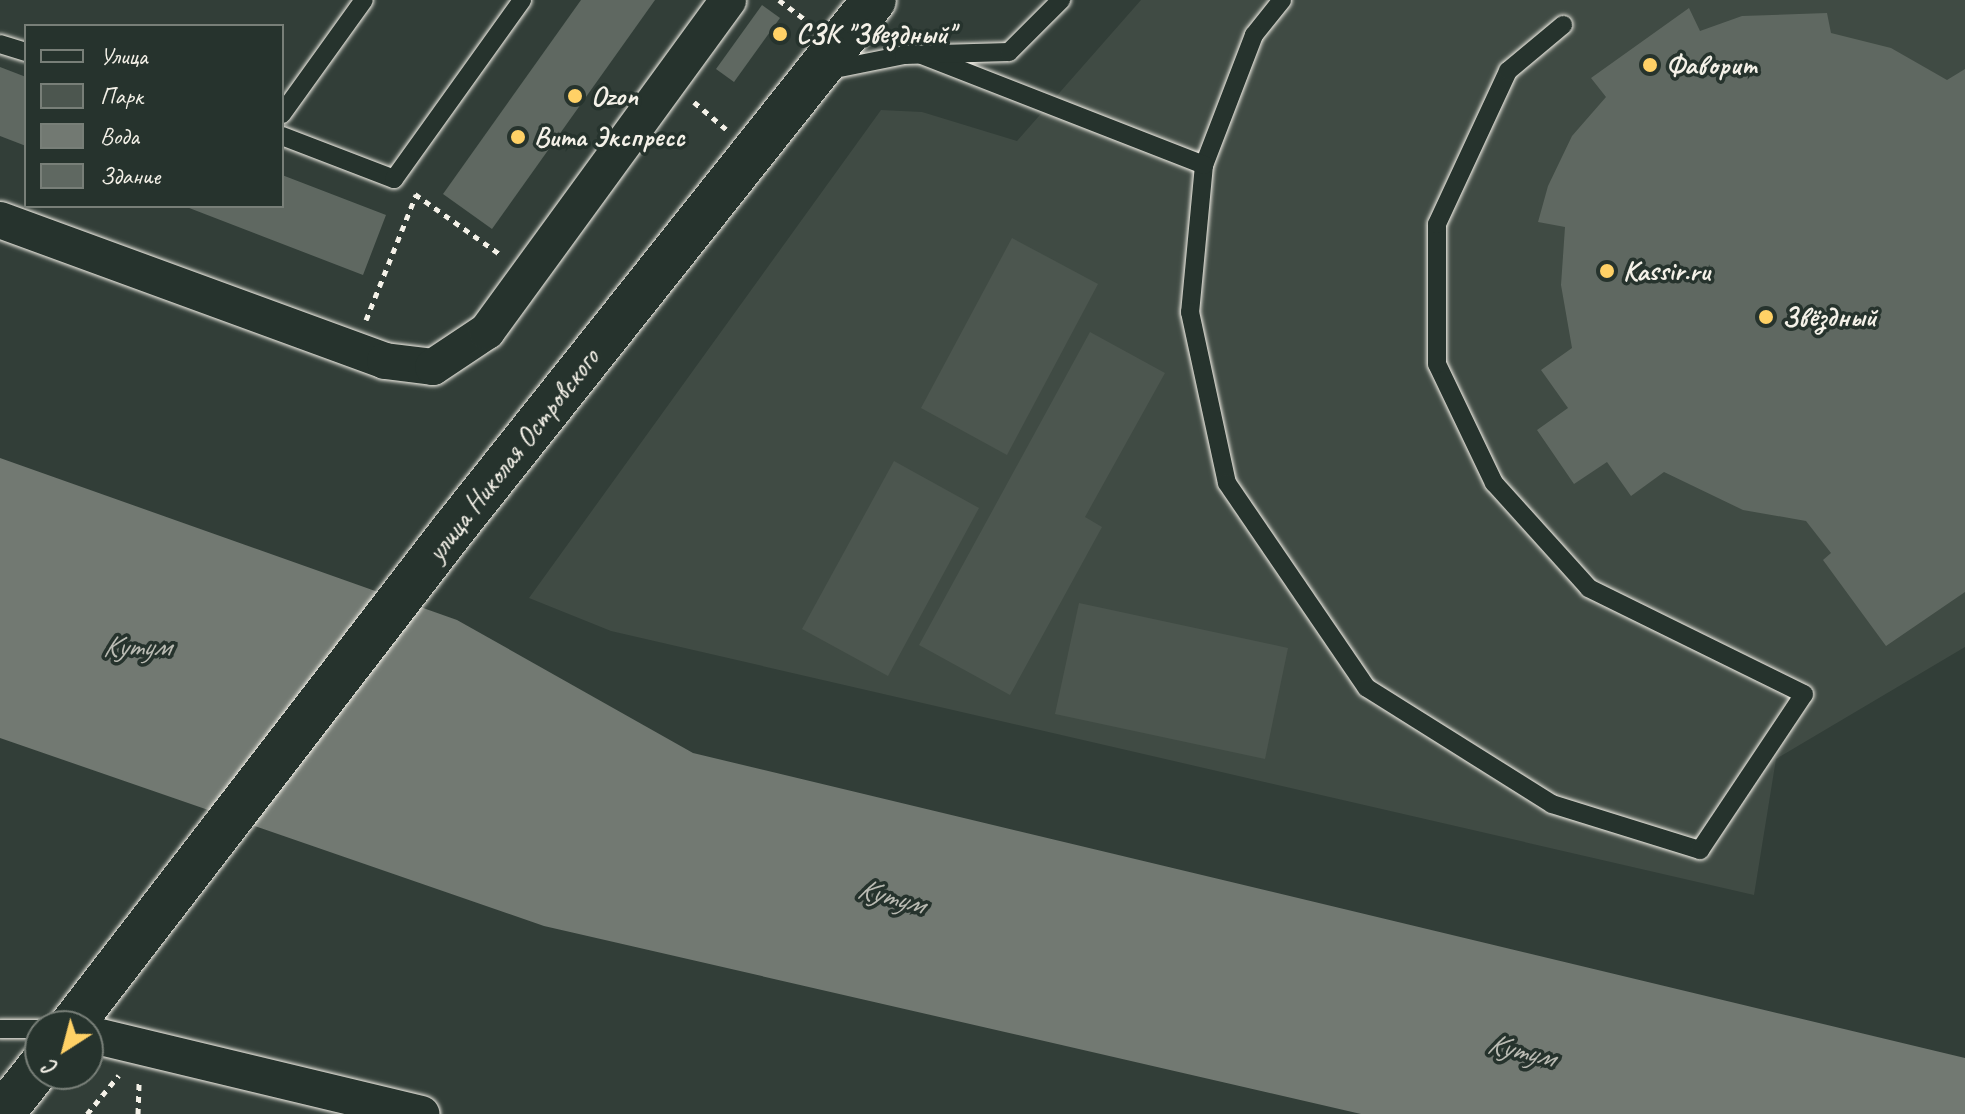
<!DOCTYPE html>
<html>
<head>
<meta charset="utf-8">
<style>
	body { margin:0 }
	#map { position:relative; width:1965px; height:1114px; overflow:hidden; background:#323e38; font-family:Caveat,sans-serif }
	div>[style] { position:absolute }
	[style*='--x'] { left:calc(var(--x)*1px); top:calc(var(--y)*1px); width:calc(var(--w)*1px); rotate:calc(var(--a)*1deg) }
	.built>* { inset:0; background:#404b44 }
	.green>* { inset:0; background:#4c564f }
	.water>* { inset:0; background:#727972 }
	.building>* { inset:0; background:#5f6861 }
	.path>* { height:5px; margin-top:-2.5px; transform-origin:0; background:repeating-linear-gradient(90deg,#f4f1e8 0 6px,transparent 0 12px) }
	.roads { filter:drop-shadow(0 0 2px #f4f1e8) drop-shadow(0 0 2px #f4f1e8) }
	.lane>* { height:18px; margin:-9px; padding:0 9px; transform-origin:9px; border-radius:9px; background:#26332d }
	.street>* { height:36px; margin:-18px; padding:0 18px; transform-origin:18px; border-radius:18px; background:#26332d }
	.primary>* { height:44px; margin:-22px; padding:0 22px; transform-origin:22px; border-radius:22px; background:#26332d }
	.dots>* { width:22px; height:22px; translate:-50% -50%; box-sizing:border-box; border:4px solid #26332d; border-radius:50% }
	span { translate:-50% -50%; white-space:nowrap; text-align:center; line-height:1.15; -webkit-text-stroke:7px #26332d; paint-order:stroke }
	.poi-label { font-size:28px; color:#f4f1e8; font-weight:700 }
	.left { translate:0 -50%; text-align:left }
	.street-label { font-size:28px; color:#f4f1e8 }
	.water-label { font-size:30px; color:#babbb3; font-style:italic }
	.legend { position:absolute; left:24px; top:24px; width:260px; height:184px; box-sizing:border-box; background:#26332d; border:2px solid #787f78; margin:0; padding:10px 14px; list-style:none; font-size:24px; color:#f4f1e8 }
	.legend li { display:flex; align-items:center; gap:16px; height:40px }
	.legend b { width:40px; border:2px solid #787f78 }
	.north { position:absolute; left:24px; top:1010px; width:80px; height:80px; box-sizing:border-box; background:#26332d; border:2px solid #787f78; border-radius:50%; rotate:216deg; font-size:22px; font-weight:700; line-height:32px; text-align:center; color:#f4f1e8 }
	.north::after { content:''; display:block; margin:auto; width:28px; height:36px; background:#ffd166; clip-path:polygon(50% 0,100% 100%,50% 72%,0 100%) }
</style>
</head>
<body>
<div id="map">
	<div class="built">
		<i style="clip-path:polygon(1141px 0,1965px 0,1965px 647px,1776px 759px,1754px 895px,611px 631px,529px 598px,881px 110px,922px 112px,1017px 141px)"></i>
	</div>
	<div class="green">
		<i style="clip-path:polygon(1012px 238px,1098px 284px,1007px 455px,921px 408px)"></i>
		<i style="clip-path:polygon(1090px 332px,1165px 373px,1085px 517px,1102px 527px,1010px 695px,919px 645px)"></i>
		<i style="clip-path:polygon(894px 461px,979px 508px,888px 676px,802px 629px)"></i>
		<i style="clip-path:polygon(1079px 603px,1288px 648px,1265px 759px,1055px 714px)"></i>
	</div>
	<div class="water">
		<i style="clip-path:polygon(0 458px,457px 620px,693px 753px,1965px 1058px,1965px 1114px,1361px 1114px,544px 926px,0 738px)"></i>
	</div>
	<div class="building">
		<i style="clip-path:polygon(581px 0,655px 0,492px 229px,443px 194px)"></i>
		<i style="clip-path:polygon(762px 5px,780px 18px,734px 82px,716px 69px)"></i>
		<i style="clip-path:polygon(1689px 8px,1700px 31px,1742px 16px,1827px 13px,1831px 33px,1891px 48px,1947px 80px,1965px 69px,1965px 592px,1886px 646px,1823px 560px,1831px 553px,1806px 521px,1743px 510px,1664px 472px,1631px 496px,1607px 462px,1574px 484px,1537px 430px,1568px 408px,1541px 370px,1572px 348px,1561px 285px,1565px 227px,1538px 222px,1548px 186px,1572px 136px,1606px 97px,1591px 78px)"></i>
		<i style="clip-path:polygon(0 67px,26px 77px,26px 146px,0 136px)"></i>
		<i style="clip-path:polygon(282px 175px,386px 215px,363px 275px,184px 206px,282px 206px)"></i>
	</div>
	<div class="path">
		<i style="--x:779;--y:0;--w:40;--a:37"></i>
		<i style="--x:694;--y:102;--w:42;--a:40.2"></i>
		<i style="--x:415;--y:194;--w:105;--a:35.3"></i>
		<i style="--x:366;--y:320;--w:135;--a:-68.2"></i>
		<i style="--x:87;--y:1114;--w:50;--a:-50.6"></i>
		<i style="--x:138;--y:1114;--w:35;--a:-88"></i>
	</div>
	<div class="roads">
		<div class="lane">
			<i style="--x:1282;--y:0;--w:45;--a:128.7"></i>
			<i style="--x:1254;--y:35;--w:139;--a:111"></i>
			<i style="--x:1204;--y:165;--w:148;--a:95.4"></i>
			<i style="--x:1190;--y:312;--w:175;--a:77.8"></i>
			<i style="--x:1227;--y:483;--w:248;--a:55.7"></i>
			<i style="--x:1367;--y:688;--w:218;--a:32.1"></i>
			<i style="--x:1552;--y:804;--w:155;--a:17.3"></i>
			<i style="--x:1700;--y:850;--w:187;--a:-56.3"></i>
			<i style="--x:1804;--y:694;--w:240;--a:-153.8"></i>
			<i style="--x:1589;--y:588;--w:142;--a:-132.1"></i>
			<i style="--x:1494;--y:483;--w:132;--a:-115.6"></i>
			<i style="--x:1437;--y:364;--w:140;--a:-90"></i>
			<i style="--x:1437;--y:224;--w:169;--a:-65.1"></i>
			<i style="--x:1508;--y:71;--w:72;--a:-39.9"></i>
			<i style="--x:0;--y:44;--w:27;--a:17"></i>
			<i style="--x:922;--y:55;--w:303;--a:21.3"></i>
			<i style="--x:825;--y:71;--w:81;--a:-11.4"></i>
			<i style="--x:904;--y:55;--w:105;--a:-1.6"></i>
			<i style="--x:1009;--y:52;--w:74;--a:-45"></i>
			<i style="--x:282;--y:114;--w:140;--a:-54.3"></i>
			<i style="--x:282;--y:136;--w:120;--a:21"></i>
			<i style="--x:394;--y:179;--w:220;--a:-54.4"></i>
			<i style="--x:0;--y:1029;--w:40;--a:0"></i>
		</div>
		<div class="street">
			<i style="--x:0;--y:220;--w:410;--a:20.1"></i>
			<i style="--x:385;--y:361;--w:48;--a:7.1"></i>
			<i style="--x:433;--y:367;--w:65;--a:-33.7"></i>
			<i style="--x:487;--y:331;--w:409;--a:-53.9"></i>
			<i style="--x:88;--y:1034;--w:343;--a:13.5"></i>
		</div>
		<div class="primary">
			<i style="--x:71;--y:1026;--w:625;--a:-52.41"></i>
			<i style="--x:452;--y:531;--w:678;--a:-51.52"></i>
			<i style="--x:2;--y:1114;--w:61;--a:-51.6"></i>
		</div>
	</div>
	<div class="dots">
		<i style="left:780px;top:34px;background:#ffd166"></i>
		<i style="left:1650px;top:65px;background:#ffd166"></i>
		<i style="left:575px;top:96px;background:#ffd166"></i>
		<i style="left:518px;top:137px;background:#ffd166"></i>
		<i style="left:1607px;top:271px;background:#ffd166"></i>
		<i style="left:1766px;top:317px;background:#ffd166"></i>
	</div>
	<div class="poi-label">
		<span class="left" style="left:796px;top:34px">СЗК "Звездный"</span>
		<span class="left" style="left:1666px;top:65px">Фаворит</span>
		<span class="left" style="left:591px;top:96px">Ozon</span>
		<span class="left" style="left:534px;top:137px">Вита Экспресс</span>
		<span class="left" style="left:1623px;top:271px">Kassir.ru</span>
		<span class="left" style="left:1782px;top:317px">Звёздный</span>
	</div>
	<div class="street-label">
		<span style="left:513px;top:455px;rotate:-52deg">улица Николая Островского</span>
	</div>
	<div class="water-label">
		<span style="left:136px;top:646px">Кутум</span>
		<span style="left:891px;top:896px;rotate:15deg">Кутум</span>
		<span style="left:1521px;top:1050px;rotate:13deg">Кутум</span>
	</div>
	<ul class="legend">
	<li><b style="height:10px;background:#26332d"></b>Улица</li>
	<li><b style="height:22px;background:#4c564f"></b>Парк</li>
	<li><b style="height:22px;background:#727972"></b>Вода</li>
	<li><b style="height:22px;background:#5f6861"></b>Здание</li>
	</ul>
	<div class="north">С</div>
</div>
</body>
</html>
